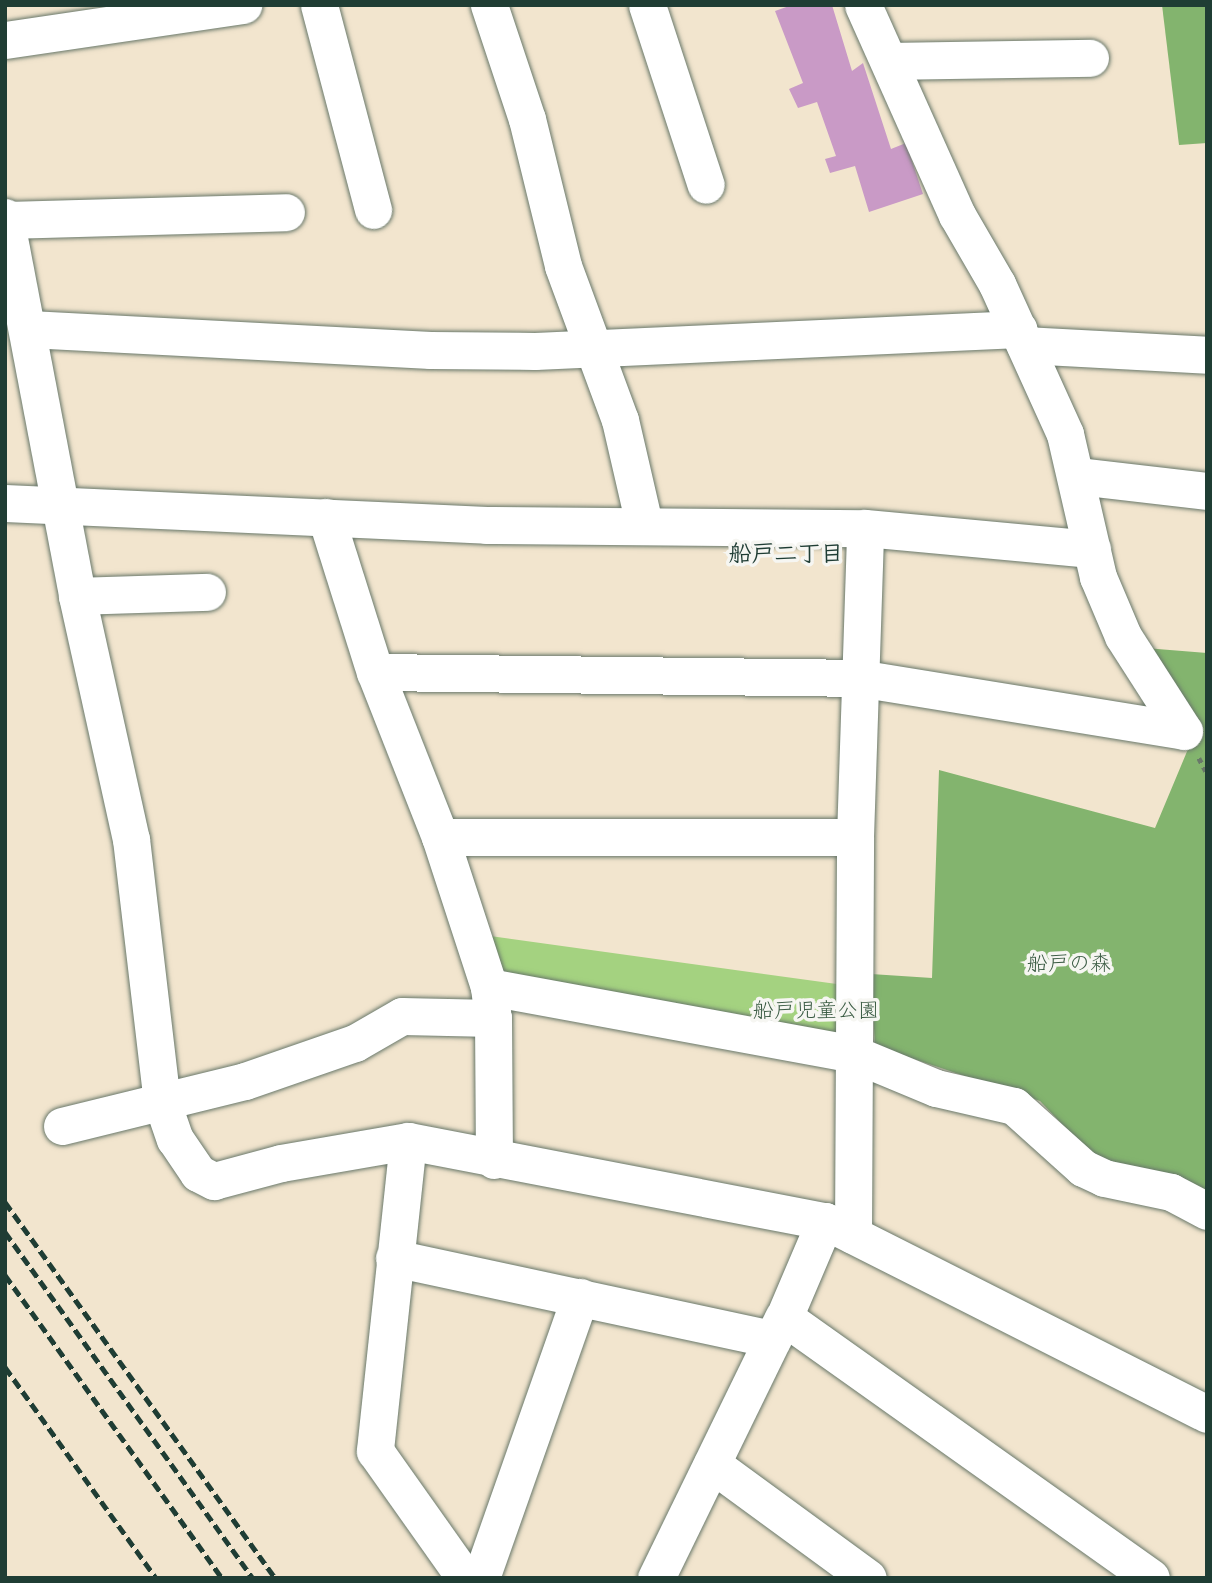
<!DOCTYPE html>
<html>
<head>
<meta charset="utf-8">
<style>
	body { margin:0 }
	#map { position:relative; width:1212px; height:1583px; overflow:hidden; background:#f2e5ce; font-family:"Patrick Hand","Klee One",sans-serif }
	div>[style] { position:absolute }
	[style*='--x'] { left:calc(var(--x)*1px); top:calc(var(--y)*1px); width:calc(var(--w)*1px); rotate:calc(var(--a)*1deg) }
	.green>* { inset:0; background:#a4d280 }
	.forest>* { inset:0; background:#83b46e }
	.building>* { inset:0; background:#c99ac6 }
	.path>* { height:4.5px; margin-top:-2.25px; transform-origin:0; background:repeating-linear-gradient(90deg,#69786a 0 5px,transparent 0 10px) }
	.roads { filter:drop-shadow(0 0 2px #69786a) drop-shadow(0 0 2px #69786a) }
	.minor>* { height:37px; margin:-18.5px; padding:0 18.5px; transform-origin:18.5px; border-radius:18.5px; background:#fff }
	.rail>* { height:5px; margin-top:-2.5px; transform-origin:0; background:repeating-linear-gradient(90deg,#1f3d34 0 10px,transparent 0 15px) }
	span { translate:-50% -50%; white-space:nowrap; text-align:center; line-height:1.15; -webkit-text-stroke:7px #f6f6f2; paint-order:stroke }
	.park-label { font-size:21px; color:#3a5b43 }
	.neighbourhood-label { font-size:23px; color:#1f3d34; font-weight:700 }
	.frame { position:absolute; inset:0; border:7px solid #1f3d34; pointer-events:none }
</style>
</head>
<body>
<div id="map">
	<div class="green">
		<i style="clip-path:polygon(483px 935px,844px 985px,847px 1045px,495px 981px)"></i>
	</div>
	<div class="forest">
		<i style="clip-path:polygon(1162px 5px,1207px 5px,1207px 143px,1179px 145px)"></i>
		<i style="clip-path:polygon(1145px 648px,1207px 653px,1207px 1201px,1103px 1167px,1040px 1101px,875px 1046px,871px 974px,932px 978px,939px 770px,1155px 828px,1196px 730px)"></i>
	</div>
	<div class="building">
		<i style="clip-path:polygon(792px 5px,832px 5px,852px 71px,863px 63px,891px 149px,906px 143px,923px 194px,869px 212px,855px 166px,830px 173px,825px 159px,836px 156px,817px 102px,798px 108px,789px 89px,803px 83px,775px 11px)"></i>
	</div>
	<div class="path">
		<i style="--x:1199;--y:758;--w:17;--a:62"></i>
	</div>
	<div class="roads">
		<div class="minor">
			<i style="--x:319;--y:5;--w:212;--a:75.2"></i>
			<i style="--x:489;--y:5;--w:120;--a:71.6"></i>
			<i style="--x:527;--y:119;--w:151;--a:76.2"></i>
			<i style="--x:563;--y:266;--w:164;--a:69.7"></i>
			<i style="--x:620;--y:420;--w:107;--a:77"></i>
			<i style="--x:647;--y:5;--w:189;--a:71.9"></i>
			<i style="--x:863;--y:5;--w:230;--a:65.9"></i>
			<i style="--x:957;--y:215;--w:80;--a:59.9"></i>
			<i style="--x:997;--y:284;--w:165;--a:65.6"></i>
			<i style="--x:1065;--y:434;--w:147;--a:77"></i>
			<i style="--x:1098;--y:577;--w:64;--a:67"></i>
			<i style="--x:1123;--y:636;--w:113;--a:57.3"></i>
			<i style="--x:5;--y:40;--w:241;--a:-8.4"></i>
			<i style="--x:889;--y:61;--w:201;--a:-0.9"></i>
			<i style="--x:5;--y:217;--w:386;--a:79.2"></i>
			<i style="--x:77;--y:596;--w:249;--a:77.5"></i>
			<i style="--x:131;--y:839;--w:265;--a:83.3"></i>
			<i style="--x:162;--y:1102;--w:39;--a:71"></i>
			<i style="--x:175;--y:1139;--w:41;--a:55.9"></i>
			<i style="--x:198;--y:1173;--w:18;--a:27"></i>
			<i style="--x:214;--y:1181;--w:69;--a:-15"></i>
			<i style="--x:281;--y:1163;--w:129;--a:-9.8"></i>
			<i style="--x:408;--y:1141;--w:425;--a:10.9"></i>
			<i style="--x:825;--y:1221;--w:428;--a:26.8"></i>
			<i style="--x:6;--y:220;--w:280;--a:-1.6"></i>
			<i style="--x:29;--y:329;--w:402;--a:3"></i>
			<i style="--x:430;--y:350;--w:105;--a:0.5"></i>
			<i style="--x:535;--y:351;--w:484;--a:-2.6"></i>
			<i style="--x:1025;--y:345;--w:182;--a:3.1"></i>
			<i style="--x:1078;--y:476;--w:130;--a:6.6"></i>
			<i style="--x:5;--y:503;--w:482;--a:2.6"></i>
			<i style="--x:486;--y:525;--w:379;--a:0.5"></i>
			<i style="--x:865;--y:528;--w:228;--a:5.3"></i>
			<i style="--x:326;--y:517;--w:163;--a:72.5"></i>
			<i style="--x:375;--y:672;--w:483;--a:0.7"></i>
			<i style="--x:858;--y:678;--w:330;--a:9.2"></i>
			<i style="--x:77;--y:596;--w:130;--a:-1.8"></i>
			<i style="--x:375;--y:672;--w:177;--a:68.5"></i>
			<i style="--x:440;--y:837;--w:158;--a:71.9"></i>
			<i style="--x:489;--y:987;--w:31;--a:83"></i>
			<i style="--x:493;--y:1018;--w:142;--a:89.6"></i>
			<i style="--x:440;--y:837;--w:415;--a:0"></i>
			<i style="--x:489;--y:987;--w:371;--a:10.4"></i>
			<i style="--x:854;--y:1054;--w:89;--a:22.5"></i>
			<i style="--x:936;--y:1088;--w:80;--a:13"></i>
			<i style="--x:1014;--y:1106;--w:93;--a:41.9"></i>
			<i style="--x:1083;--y:1168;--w:23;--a:25"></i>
			<i style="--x:1104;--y:1178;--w:68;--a:11.8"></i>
			<i style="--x:1171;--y:1192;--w:41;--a:27.8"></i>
			<i style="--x:62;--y:1126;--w:188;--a:-13.8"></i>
			<i style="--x:245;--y:1081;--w:116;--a:-19.1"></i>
			<i style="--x:355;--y:1043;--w:54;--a:-29.9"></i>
			<i style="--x:402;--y:1016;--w:91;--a:1.3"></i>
			<i style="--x:408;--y:1141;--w:312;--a:96.1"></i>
			<i style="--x:375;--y:1451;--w:156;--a:54.7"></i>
			<i style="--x:825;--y:1221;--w:104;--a:113.1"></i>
			<i style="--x:784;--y:1317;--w:450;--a:35.4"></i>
			<i style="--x:853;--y:1235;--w:398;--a:-89.7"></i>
			<i style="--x:855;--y:837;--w:309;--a:-88.1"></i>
			<i style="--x:394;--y:1258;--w:387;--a:12.1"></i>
			<i style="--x:712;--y:1464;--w:193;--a:36.2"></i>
			<i style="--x:481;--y:1578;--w:298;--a:-70.6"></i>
			<i style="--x:656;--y:1578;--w:289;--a:-64"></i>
		</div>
	</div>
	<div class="rail">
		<i style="--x:5;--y:1202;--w:463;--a:54.3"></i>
		<i style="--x:5;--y:1232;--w:426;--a:54.4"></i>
		<i style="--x:5;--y:1275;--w:373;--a:54.4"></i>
		<i style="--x:5;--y:1367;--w:259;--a:54.4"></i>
	</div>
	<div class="park-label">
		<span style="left:1069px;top:963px">船戸の森</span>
		<span style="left:816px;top:1010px">船戸児童公園</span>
	</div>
	<div class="neighbourhood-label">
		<span style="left:786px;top:553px">船戸二丁目</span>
	</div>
	<div class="frame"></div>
</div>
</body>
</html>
